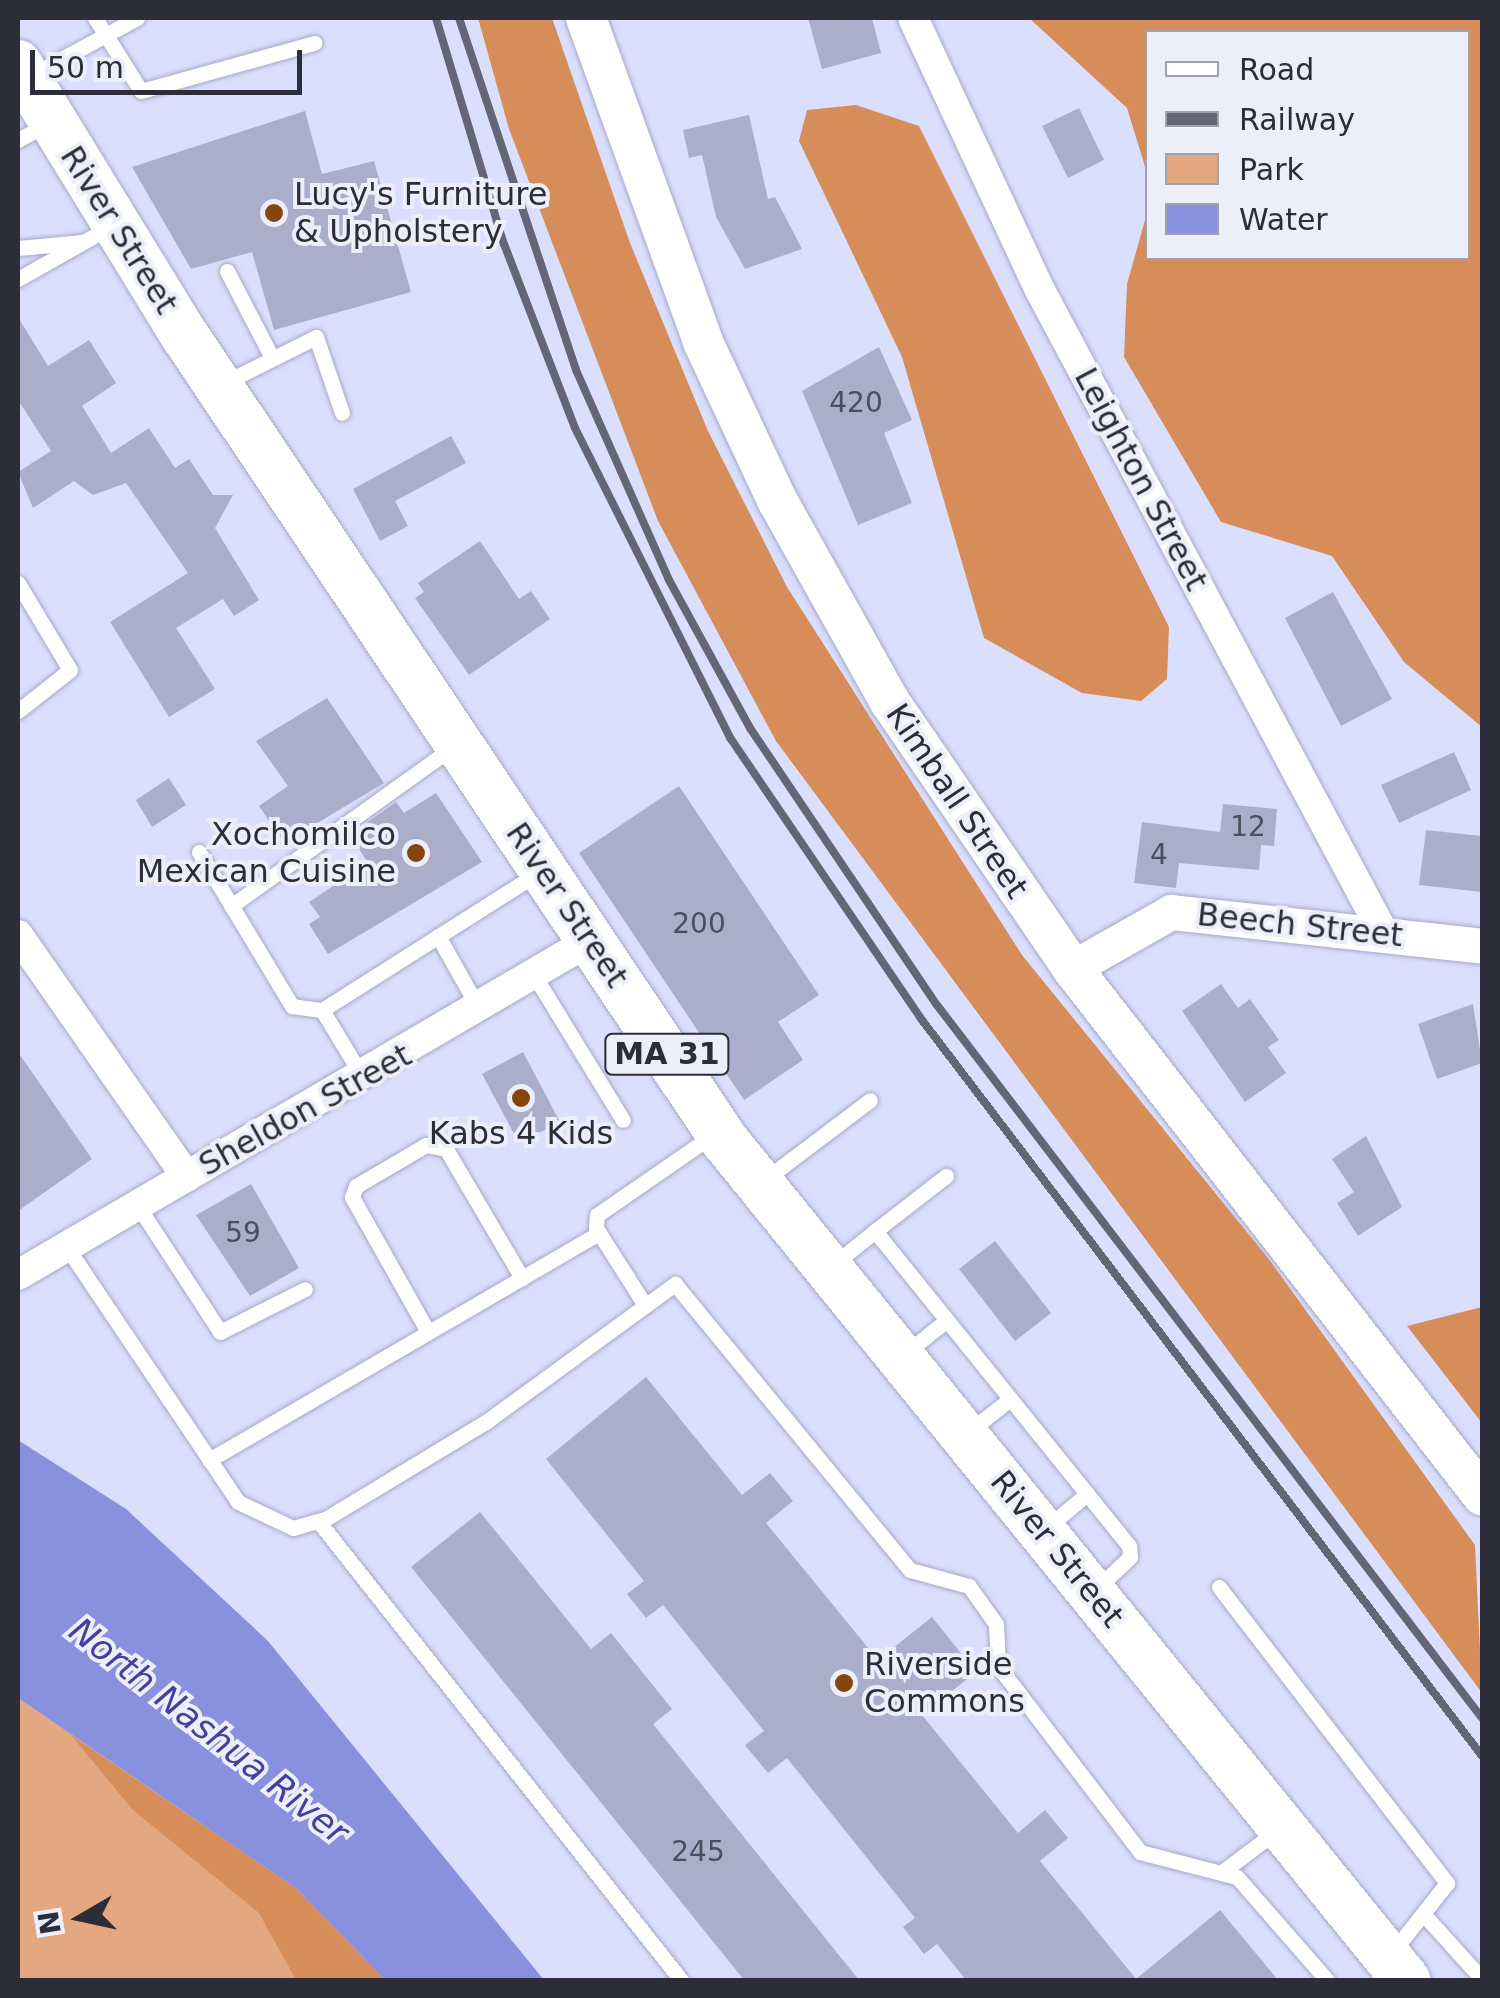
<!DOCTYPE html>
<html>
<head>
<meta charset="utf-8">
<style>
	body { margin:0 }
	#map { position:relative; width:1500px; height:1998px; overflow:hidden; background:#dbdffe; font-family:"DejaVu Sans",sans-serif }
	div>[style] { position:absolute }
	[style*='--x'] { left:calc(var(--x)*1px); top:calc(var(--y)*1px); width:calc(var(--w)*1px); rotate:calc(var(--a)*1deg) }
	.green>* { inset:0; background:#e4a880 }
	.forest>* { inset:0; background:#d78d59 }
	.water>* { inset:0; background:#8990dd }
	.building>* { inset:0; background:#aaaecb }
	.roads { filter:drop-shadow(0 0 2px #a5a9c6) drop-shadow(0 0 2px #a5a9c6) }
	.service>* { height:15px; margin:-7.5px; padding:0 7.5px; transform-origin:7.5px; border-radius:7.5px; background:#fff }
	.minor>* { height:30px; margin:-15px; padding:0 15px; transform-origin:15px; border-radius:15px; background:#fff }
	.tertiary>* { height:35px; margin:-17.5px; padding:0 17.5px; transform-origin:17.5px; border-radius:17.5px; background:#fff }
	.secondary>* { height:40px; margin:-20px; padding:0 20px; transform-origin:20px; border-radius:20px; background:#fff }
	.trunk>* { height:48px; margin:-24px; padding:0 24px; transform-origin:24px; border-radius:24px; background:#fff }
	.rail>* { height:8px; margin:-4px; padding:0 4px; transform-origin:4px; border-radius:4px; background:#646678 }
	.dots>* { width:28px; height:28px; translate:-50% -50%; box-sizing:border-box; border:5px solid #eceefa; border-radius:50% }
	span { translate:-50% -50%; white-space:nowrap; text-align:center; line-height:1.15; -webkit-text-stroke:8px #eceefa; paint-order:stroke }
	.number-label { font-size:28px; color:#4c4d5e }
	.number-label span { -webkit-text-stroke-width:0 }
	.shield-label span { padding:2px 8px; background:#eceefa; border:2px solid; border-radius:8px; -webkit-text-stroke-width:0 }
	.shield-label { font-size:30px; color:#2c2d39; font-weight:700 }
	.poi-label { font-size:32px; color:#2c2d39 }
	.left { translate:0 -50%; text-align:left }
	.right { translate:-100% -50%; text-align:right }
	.street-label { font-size:32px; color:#2c2d39 }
	.water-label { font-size:35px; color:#42419c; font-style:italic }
	.frame { position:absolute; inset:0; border:20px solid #2c2d39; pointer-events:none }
	.legend { position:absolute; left:1145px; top:30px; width:325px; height:230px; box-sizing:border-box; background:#eceefa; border:2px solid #9fa1ad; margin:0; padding:12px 18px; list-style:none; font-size:30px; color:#2c2d39 }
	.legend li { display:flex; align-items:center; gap:20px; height:50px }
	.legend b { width:50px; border:2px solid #9fa1ad }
	.north { position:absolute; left:30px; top:1868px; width:100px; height:100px; -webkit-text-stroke:8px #eceefa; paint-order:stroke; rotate:261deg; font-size:28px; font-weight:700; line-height:40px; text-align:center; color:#2c2d39 }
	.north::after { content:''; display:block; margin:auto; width:35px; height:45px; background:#2c2d39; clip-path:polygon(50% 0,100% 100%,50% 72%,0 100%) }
	.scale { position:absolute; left:30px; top:50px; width:272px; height:45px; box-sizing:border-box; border:5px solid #2c2d39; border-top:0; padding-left:12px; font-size:30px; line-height:35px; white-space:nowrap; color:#2c2d39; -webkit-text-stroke:8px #eceefa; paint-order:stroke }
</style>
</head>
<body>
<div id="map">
	<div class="green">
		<i style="clip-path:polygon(18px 1698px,297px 1889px,385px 1980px,18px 1980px)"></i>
	</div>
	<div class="forest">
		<i style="clip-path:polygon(478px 18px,552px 18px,630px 243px,708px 431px,787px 587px,1022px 955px,1268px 1258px,1475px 1545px,1482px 1693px,776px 741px,658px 521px,509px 129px)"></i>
		<i style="clip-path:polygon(1029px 18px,1482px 18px,1482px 727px,1404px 662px,1332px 556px,1221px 522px,1124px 357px,1127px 284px,1147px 213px,1148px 258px,1468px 258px,1468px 32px,1148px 32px,1147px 173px,1127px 108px)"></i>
		<i style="clip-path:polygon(856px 105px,919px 126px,1169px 627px,1167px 679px,1141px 701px,1082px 693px,984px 638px,902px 357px,799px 141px,807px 110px)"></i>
		<i style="clip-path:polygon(1482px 1307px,1482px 1423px,1407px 1326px)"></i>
		<i style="clip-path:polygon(71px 1735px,297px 1889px,385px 1980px,296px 1980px,259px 1913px,133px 1810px)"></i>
	</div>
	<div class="water">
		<i style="clip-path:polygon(18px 1440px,126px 1509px,268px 1641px,544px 1980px,385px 1980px,297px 1889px,18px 1698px)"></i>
	</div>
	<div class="building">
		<i style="clip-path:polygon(808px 18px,872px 18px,881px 53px,822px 69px)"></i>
		<i style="clip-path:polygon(1079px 108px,1104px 160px,1068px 178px,1042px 126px)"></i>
		<i style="clip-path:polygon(305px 111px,322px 174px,374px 161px,411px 292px,274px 330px,252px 252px,191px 269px,132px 167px)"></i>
		<i style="clip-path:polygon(749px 115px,768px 199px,775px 197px,802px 249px,745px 269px,716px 217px,702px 155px,689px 158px,683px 130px)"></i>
		<i style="clip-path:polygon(18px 317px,48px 366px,89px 340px,116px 383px,82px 406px,111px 453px,149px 428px,175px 468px,189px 459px,213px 495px,233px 495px,215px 528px,259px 600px,234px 616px,223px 599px,176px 628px,215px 689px,169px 717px,110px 622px,188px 573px,126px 483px,93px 495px,74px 481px,33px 508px,18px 472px,51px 451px,18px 400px)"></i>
		<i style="clip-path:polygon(879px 347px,912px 420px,884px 433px,912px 503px,858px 525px,802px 391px)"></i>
		<i style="clip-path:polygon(451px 436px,466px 463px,395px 501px,408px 526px,380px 541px,353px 489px)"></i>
		<i style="clip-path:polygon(480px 541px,519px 599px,531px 591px,550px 619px,469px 675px,415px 598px,424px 592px,418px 583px)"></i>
		<i style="clip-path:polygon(1333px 592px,1392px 699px,1341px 726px,1285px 618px)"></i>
		<i style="clip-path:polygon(327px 698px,384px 783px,284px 843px,259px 806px,288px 786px,256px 741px)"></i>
		<i style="clip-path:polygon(1454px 752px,1471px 790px,1399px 823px,1381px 785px)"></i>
		<i style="clip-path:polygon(169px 778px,186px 805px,152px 827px,136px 800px)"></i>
		<i style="clip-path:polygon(679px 786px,819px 995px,778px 1022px,803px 1060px,744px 1100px,579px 853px)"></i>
		<i style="clip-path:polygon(436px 793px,482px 862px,328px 954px,309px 924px,320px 917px,309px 902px,368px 863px,350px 835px,396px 802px,404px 813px)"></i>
		<i style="clip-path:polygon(1223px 804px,1277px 809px,1274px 846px,1261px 845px,1259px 870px,1179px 863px,1176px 888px,1134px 883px,1142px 822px,1220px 832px)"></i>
		<i style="clip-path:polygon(1426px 830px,1481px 836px,1482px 892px,1419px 885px)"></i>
		<i style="clip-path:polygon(1221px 984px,1238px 1008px,1250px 999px,1279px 1040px,1268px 1047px,1286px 1073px,1245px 1102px,1182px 1011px)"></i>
		<i style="clip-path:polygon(1473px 1004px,1482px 1063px,1437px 1079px,1418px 1024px)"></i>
		<i style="clip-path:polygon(18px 1052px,92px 1159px,18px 1211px)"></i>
		<i style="clip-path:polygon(523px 1052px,560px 1122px,519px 1143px,482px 1074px)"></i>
		<i style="clip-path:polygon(1366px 1136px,1402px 1207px,1358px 1236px,1337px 1203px,1354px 1192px,1332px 1159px)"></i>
		<i style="clip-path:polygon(251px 1184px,299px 1268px,250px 1296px,196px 1215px)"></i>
		<i style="clip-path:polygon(995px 1241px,1051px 1313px,1015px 1341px,959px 1269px)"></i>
		<i style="clip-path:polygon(646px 1377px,742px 1495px,770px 1473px,793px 1501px,766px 1523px,878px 1660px,932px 1617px,976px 1672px,922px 1715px,1018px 1833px,1045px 1810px,1068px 1838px,1040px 1861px,1136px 1979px,1220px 1910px,1278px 1980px,966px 1980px,937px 1944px,924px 1954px,903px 1927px,915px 1918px,787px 1758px,768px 1773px,745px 1745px,764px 1731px,663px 1605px,646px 1618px,627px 1594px,644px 1581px,546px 1459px)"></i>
		<i style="clip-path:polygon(480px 1512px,591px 1649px,611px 1633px,672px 1709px,653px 1724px,859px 1980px,744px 1980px,411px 1567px)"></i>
	</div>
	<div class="roads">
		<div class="service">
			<i style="--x:95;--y:18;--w:86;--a:57.8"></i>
			<i style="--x:141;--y:91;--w:180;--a:-15.5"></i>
			<i style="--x:30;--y:76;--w:122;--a:-28.5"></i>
			<i style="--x:18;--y:140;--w:35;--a:-29"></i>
			<i style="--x:18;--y:248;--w:65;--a:-5.3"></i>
			<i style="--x:227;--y:271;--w:93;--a:62.6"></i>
			<i style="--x:18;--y:279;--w:106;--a:-29.5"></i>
			<i style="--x:222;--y:384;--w:105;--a:-26.6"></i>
			<i style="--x:316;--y:337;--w:80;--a:71.1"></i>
			<i style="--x:18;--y:583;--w:101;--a:59.1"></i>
			<i style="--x:70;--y:670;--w:66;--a:141.7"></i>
			<i style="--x:199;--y:852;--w:180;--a:58.9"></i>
			<i style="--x:292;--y:1006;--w:30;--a:8"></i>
			<i style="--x:231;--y:906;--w:277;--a:-35.6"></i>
			<i style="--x:438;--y:936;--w:84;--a:60.7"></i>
			<i style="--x:534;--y:975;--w:170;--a:58.5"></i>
			<i style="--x:362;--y:1076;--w:77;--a:-121.2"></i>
			<i style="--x:322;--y:1010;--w:254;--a:-32.4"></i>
			<i style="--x:763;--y:1181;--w:134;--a:-37.1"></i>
			<i style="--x:138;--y:1206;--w:150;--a:56.9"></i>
			<i style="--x:220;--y:1332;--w:95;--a:-26.8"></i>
			<i style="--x:875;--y:1231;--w:90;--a:-37.8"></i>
			<i style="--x:66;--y:1246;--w:308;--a:56.1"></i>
			<i style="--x:238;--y:1502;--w:61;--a:25.3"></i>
			<i style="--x:293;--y:1528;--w:35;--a:-16"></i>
			<i style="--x:327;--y:1518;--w:187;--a:-31.2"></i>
			<i style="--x:487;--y:1421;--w:233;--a:-36.1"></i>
			<i style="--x:675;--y:1284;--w:370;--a:50.6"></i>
			<i style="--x:910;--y:1570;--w:61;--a:15.2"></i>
			<i style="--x:969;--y:1586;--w:47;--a:54.6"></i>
			<i style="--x:996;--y:1624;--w:42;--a:87.3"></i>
			<i style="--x:998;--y:1666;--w:234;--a:52.6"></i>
			<i style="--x:1140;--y:1852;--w:100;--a:14.5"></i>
			<i style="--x:1237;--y:1877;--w:137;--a:48.9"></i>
			<i style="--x:834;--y:1264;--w:53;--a:-38.8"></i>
			<i style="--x:875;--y:1231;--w:405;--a:51.1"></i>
			<i style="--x:1129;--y:1546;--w:11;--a:85"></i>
			<i style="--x:1130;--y:1557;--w:48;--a:136.7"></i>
			<i style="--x:643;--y:1302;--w:88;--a:-122.4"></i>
			<i style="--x:596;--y:1228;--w:13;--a:-86"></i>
			<i style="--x:597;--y:1215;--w:145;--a:-34.6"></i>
			<i style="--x:428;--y:1332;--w:155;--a:-119.4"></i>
			<i style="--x:352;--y:1197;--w:12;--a:-70"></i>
			<i style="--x:356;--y:1186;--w:81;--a:-30.4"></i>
			<i style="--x:426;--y:1145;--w:20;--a:11"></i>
			<i style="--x:446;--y:1149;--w:150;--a:59.5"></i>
			<i style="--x:903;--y:1355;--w:56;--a:-38.5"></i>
			<i style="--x:967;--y:1433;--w:55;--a:-38.3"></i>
			<i style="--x:209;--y:1460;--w:451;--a:-30.2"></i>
			<i style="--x:319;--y:1522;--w:584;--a:51.68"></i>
			<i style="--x:1045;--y:1529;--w:55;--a:-39.8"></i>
			<i style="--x:1219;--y:1587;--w:374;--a:52.4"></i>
			<i style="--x:1447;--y:1883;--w:90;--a:128.3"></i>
			<i style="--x:1222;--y:1872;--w:71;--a:-37"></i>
			<i style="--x:1426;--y:1917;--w:84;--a:47.9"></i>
		</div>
		<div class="minor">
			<i style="--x:913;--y:18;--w:302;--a:65"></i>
			<i style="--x:1041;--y:292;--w:728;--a:61.89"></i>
			<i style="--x:18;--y:935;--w:295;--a:55.1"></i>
			<i style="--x:18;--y:1275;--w:664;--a:-30.31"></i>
		</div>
		<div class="tertiary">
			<i style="--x:1072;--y:968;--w:114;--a:-29.5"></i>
			<i style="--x:1171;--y:912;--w:313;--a:6.2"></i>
		</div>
		<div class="secondary">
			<i style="--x:586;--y:18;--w:344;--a:70.1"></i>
			<i style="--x:703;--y:342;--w:174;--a:64.9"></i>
			<i style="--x:777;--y:500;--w:231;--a:60.8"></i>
			<i style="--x:890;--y:702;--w:322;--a:55.6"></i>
			<i style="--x:1072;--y:968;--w:668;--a:52.12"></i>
		</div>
		<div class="trunk">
			<i style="--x:18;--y:64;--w:319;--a:58.5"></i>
			<i style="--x:185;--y:336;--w:969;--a:56.15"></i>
			<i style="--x:725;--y:1141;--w:1081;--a:50.93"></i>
		</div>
	</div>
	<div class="rail">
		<i style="--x:436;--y:18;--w:236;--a:73.3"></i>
		<i style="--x:504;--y:244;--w:197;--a:68.9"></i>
		<i style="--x:575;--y:428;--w:348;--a:63.4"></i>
		<i style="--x:731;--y:739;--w:340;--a:55.8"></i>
		<i style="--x:922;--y:1020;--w:925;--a:52.73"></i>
		<i style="--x:459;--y:18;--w:371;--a:71.6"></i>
		<i style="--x:576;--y:370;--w:230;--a:66.1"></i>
		<i style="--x:669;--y:580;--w:169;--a:61.3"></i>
		<i style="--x:750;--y:728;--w:334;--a:56"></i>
		<i style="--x:937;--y:1005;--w:897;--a:52.61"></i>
	</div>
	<div class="dots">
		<i style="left:274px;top:213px;background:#85450d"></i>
		<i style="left:416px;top:853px;background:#85450d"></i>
		<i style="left:521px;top:1098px;background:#85450d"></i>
		<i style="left:844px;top:1683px;background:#85450d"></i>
	</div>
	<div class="number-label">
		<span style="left:856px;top:403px">420</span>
		<span style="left:1248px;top:827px">12</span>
		<span style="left:1159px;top:855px">4</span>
		<span style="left:699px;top:924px">200</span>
		<span style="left:243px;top:1233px">59</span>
		<span style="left:698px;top:1852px">245</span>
	</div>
	<div class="shield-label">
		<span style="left:667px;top:1054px">MA 31</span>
	</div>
	<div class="poi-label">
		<span class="left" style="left:294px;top:213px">Lucy's Furniture<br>&amp; Upholstery</span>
		<span class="right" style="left:396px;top:853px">Xochomilco<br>Mexican Cuisine</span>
		<span style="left:521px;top:1133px">Kabs 4 Kids</span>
		<span class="left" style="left:864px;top:1683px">Riverside<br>Commons</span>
	</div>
	<div class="street-label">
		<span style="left:119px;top:230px;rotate:58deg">River Street</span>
		<span style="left:1141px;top:479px;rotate:62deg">Leighton Street</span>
		<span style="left:957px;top:801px;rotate:56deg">Kimball Street</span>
		<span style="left:567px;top:905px;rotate:56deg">River Street</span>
		<span style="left:1300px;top:925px;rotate:6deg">Beech Street</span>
		<span style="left:305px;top:1110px;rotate:-29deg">Sheldon Street</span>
		<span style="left:1057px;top:1549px;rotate:51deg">River Street</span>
	</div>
	<div class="water-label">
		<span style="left:209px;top:1731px;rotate:38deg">North Nashua River</span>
	</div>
	<div class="frame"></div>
	<ul class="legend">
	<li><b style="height:12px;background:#fff"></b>Road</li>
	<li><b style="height:12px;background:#646678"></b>Railway</li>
	<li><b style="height:28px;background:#e4a880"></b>Park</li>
	<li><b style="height:28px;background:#8990dd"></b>Water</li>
	</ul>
	<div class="north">N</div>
	<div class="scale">50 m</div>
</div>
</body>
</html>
